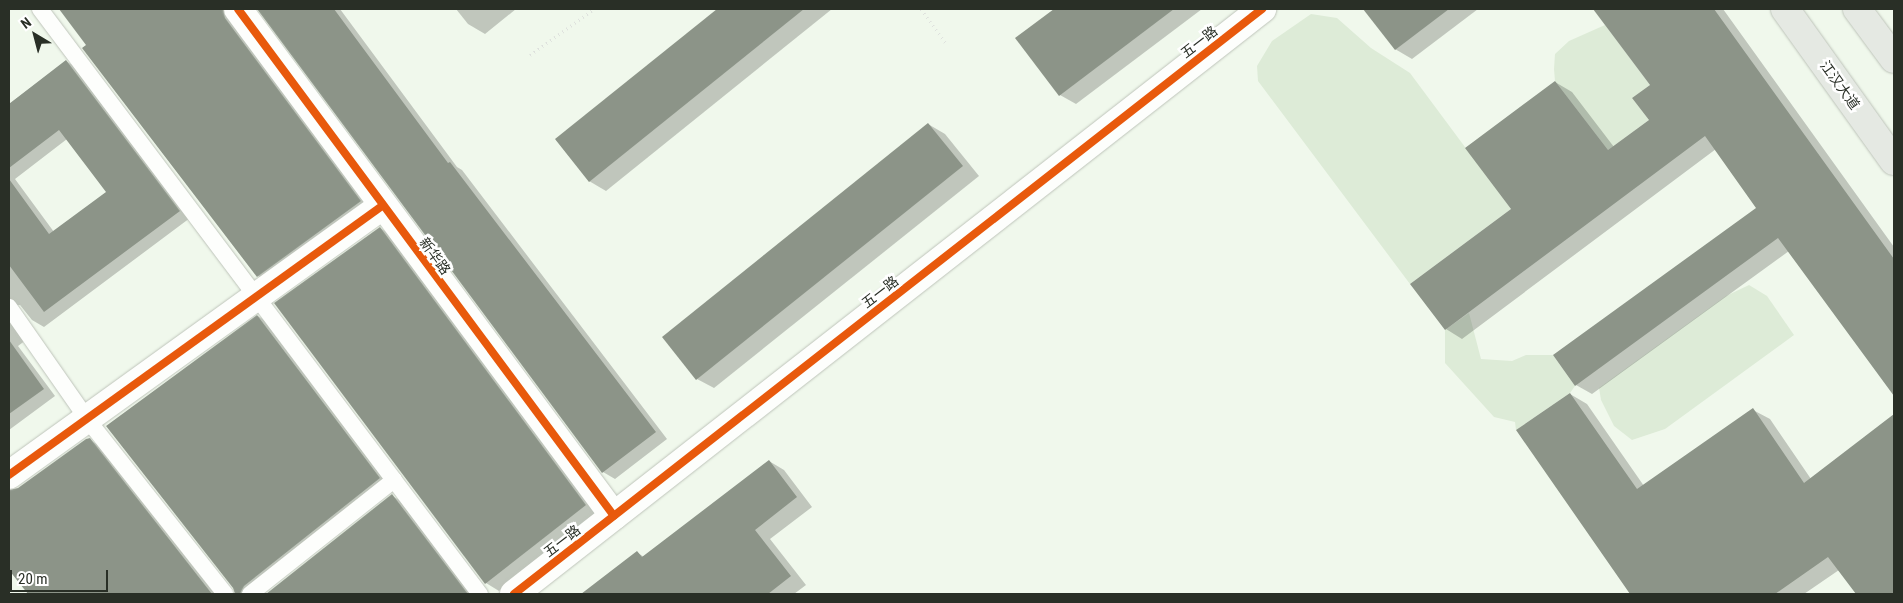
<!DOCTYPE html>
<html>
<head>
<meta charset="utf-8">
<style>
	body { margin:0 }
	#map { position:relative; width:1903px; height:603px; overflow:hidden; background:#f0f8ec; font-family:"Roboto Condensed","Noto Sans SC",sans-serif }
	div>[style] { position:absolute }
	[style*='--x'] { left:calc(var(--x)*1px); top:calc(var(--y)*1px); width:calc(var(--w)*1px); rotate:calc(var(--a)*1deg) }
	.green>* { inset:0; background:#ddebd7 }
	.shadow>* { inset:0; background:#0003 }
	.building>* { inset:0; background:#8c9488 }
	.path>* { height:3px; margin-top:-1.5px; transform-origin:0; background:repeating-linear-gradient(90deg,#dee1dd 0 1px,transparent 0 5px) }
	.roads { filter:drop-shadow(0 0 1px #bec4ba) drop-shadow(0 0 1px #bec4ba) }
	.service>* { height:16px; margin:-8px; padding:0 8px; transform-origin:8px; border-radius:8px; background:#fdfefc }
	.minor>* { height:28px; margin:-14px; padding:0 14px; transform-origin:14px; border-radius:14px; background:#fdfefc }
	.primary>* { height:28px; margin:-14px; padding:0 14px; transform-origin:14px; border-radius:14px; background:#e5e9e3 }
	.cycleway>* { height:8px; margin:-4px; padding:0 4px; transform-origin:4px; border-radius:4px; background:#e8590c }
	span { translate:-50% -50%; white-space:nowrap; text-align:center; line-height:1.15; -webkit-text-stroke:5px #fff; paint-order:stroke }
	.street-label { font-size:14px; color:#292f26 }
	.frame { position:absolute; inset:0; border:10px solid #292f26; pointer-events:none }
	.north { position:absolute; left:10px; top:10px; width:50px; height:50px; -webkit-text-stroke:4px #fff; paint-order:stroke; rotate:323deg; font-size:14px; font-weight:700; line-height:20px; text-align:center; color:#292f26 }
	.north::after { content:''; display:block; margin:auto; width:18px; height:22px; background:#292f26; clip-path:polygon(50% 0,100% 100%,50% 72%,0 100%) }
	.scale { position:absolute; left:10px; top:570px; width:98px; height:22px; box-sizing:border-box; border:2px solid #292f26; border-top:0; padding-left:6px; font-size:15px; line-height:18px; white-space:nowrap; color:#292f26; -webkit-text-stroke:4px #fff; paint-order:stroke }
</style>
</head>
<body>
<div id="map">
	<div class="green">
		<i style="clip-path:polygon(1311px 14px,1337px 18px,1371px 48px,1410px 73px,1511px 209px,1410px 284px,1258px 81px,1257px 66px,1272px 41px)"></i>
		<i style="clip-path:polygon(1605px 25px,1650px 85px,1632px 98px,1649px 120px,1608px 150px,1555px 81px,1554px 69px,1555px 54px,1569px 41px)"></i>
		<i style="clip-path:polygon(1749px 285px,1767px 296px,1794px 335px,1665px 429px,1632px 440px,1614px 426px,1601px 400px,1599px 388px,1726px 296px)"></i>
		<i style="clip-path:polygon(1469px 313px,1481px 359px,1512px 361px,1526px 355px,1553px 355px,1575px 386px,1570px 393px,1516px 430px,1515px 422px,1494px 417px,1445px 363px,1445px 330px)"></i>
	</div>
	<div class="shadow">
		<i style="clip-path:polygon(61px 9px,236px 9px,372px 209px,270px 283px,258px 276px,83px 48px,87px 45px)"></i>
		<i style="clip-path:polygon(259px 9px,340px 9px,457px 167px,462px 170px,667px 439px,615px 479px,603px 472px)"></i>
		<i style="clip-path:polygon(456px 9px,516px 9px,485px 34px,468px 24px)"></i>
		<i style="clip-path:polygon(719px 9px,832px 9px,606px 191px,589px 181px,556px 140px)"></i>
		<i style="clip-path:polygon(1056px 9px,1202px 9px,1076px 104px,1060px 95px,1017px 38px)"></i>
		<i style="clip-path:polygon(1365px 9px,1478px 9px,1412px 59px,1395px 49px)"></i>
		<i style="clip-path:polygon(1594px 9px,1723px 9px,1894px 247px,1894px 394px,1789px 251px,1592px 394px,1576px 385px,1758px 208px,1716px 149px,1462px 339px,1446px 329px,1512px 209px,1555px 82px,1572px 92px,1614px 147px,1650px 120px,1652px 86px)"></i>
		<i style="clip-path:polygon(evenodd,66px 61px,77px 68px,190px 218px,44px 327px,32px 320px,20px 305px,14px 305px,26px 340px,18px 346px,55px 396px,9px 430px,9px 104px,66px 61px,67px 139px,108px 192px,54px 232px,15px 179px,67px 139px)"></i>
		<i style="clip-path:polygon(928px 124px,945px 134px,979px 176px,714px 388px,697px 379px)"></i>
		<i style="clip-path:polygon(380px 228px,393px 236px,598px 512px,499px 591px,486px 583px)"></i>
		<i style="clip-path:polygon(258px 316px,271px 324px,392px 486px,256px 594px,235px 594px)"></i>
		<i style="clip-path:polygon(1570px 394px,1587px 404px,1644px 486px,1753px 410px,1770px 419px,1811px 479px,1894px 415px,1894px 594px,1858px 594px,1839px 570px,1804px 594px,1632px 594px,1518px 430px)"></i>
		<i style="clip-path:polygon(89px 440px,103px 447px,219px 594px,30px 594px,9px 567px,9px 492px,19px 489px)"></i>
		<i style="clip-path:polygon(769px 461px,784px 470px,812px 507px,770px 539px,806px 585px,794px 594px,584px 594px,638px 553px,644px 557px)"></i>
		<i style="clip-path:polygon(392px 496px,405px 503px,474px 594px,268px 594px)"></i>
	</div>
	<div class="building">
		<i style="clip-path:polygon(59px 9px,223px 9px,225px 18px,361px 201px,257px 277px,82px 48px,86px 45px)"></i>
		<i style="clip-path:polygon(257px 9px,334px 9px,448px 163px,450px 162px,656px 432px,602px 473px)"></i>
		<i style="clip-path:polygon(717px 9px,804px 9px,589px 182px,555px 139px)"></i>
		<i style="clip-path:polygon(1054px 9px,1174px 9px,1059px 96px,1015px 38px)"></i>
		<i style="clip-path:polygon(1363px 9px,1449px 9px,1395px 50px)"></i>
		<i style="clip-path:polygon(1593px 9px,1714px 9px,1894px 259px,1894px 396px,1778px 238px,1575px 386px,1553px 355px,1756px 208px,1705px 136px,1445px 330px,1410px 284px,1511px 209px,1465px 148px,1555px 81px,1608px 150px,1649px 120px,1632px 98px,1650px 85px)"></i>
		<i style="clip-path:polygon(66px 60px,180px 211px,44px 312px,9px 265px,9px 179px,49px 234px,106px 192px,59px 130px,9px 168px,9px 104px)"></i>
		<i style="clip-path:polygon(928px 123px,963px 166px,696px 380px,662px 337px)"></i>
		<i style="clip-path:polygon(380px 227px,586px 505px,485px 584px,274px 303px)"></i>
		<i style="clip-path:polygon(257px 315px,380px 478px,244px 586px,240px 594px,235px 594px,233px 588px,106px 426px)"></i>
		<i style="clip-path:polygon(9px 340px,44px 389px,9px 414px)"></i>
		<i style="clip-path:polygon(1570px 393px,1637px 489px,1753px 408px,1804px 483px,1894px 414px,1894px 594px,1856px 594px,1828px 557px,1775px 594px,1630px 594px,1516px 430px)"></i>
		<i style="clip-path:polygon(90px 438px,212px 594px,28px 594px,9px 570px,9px 490px,18px 488px,86px 439px)"></i>
		<i style="clip-path:polygon(769px 460px,797px 497px,755px 530px,791px 576px,768px 594px,581px 594px,637px 551px,642px 557px)"></i>
		<i style="clip-path:polygon(392px 494px,468px 594px,266px 594px)"></i>
	</div>
	<div class="path">
		<i style="--x:921;--y:9;--w:44;--a:54.2"></i>
		<i style="--x:530;--y:55;--w:79;--a:-35.7"></i>
	</div>
	<div class="roads">
		<div class="service">
			<i style="--x:40;--y:9;--w:589;--a:53.07"></i>
			<i style="--x:394;--y:480;--w:184;--a:141.6"></i>
			<i style="--x:9;--y:307;--w:136;--a:55.1"></i>
			<i style="--x:87;--y:419;--w:223;--a:51.7"></i>
			<i style="--x:394;--y:480;--w:143;--a:53"></i>
		</div>
		<div class="minor">
			<i style="--x:238;--y:9;--w:631;--a:53.44"></i>
			<i style="--x:9;--y:475;--w:461;--a:-35.8"></i>
			<i style="--x:514;--y:594;--w:950;--a:-38.03"></i>
		</div>
		<div class="primary">
			<i style="--x:1785;--y:9;--w:187;--a:54.4"></i>
			<i style="--x:1857;--y:9;--w:62;--a:53.5"></i>
		</div>
	</div>
	<div class="cycleway">
		<i style="--x:238;--y:9;--w:631;--a:53.44"></i>
		<i style="--x:9;--y:475;--w:461;--a:-35.8"></i>
		<i style="--x:514;--y:594;--w:950;--a:-38.03"></i>
	</div>
	<div class="street-label">
		<span style="left:1199px;top:42px;rotate:-38deg">五一路</span>
		<span style="left:1840px;top:85px;rotate:54deg">江汉大道</span>
		<span style="left:435px;top:256px;rotate:54deg">新华路</span>
		<span style="left:880px;top:292px;rotate:-38deg">五一路</span>
		<span style="left:562px;top:541px;rotate:-38deg">五一路</span>
	</div>
	<div class="frame"></div>
	<div class="north">N</div>
	<div class="scale">20 m</div>
</div>
</body>
</html>
